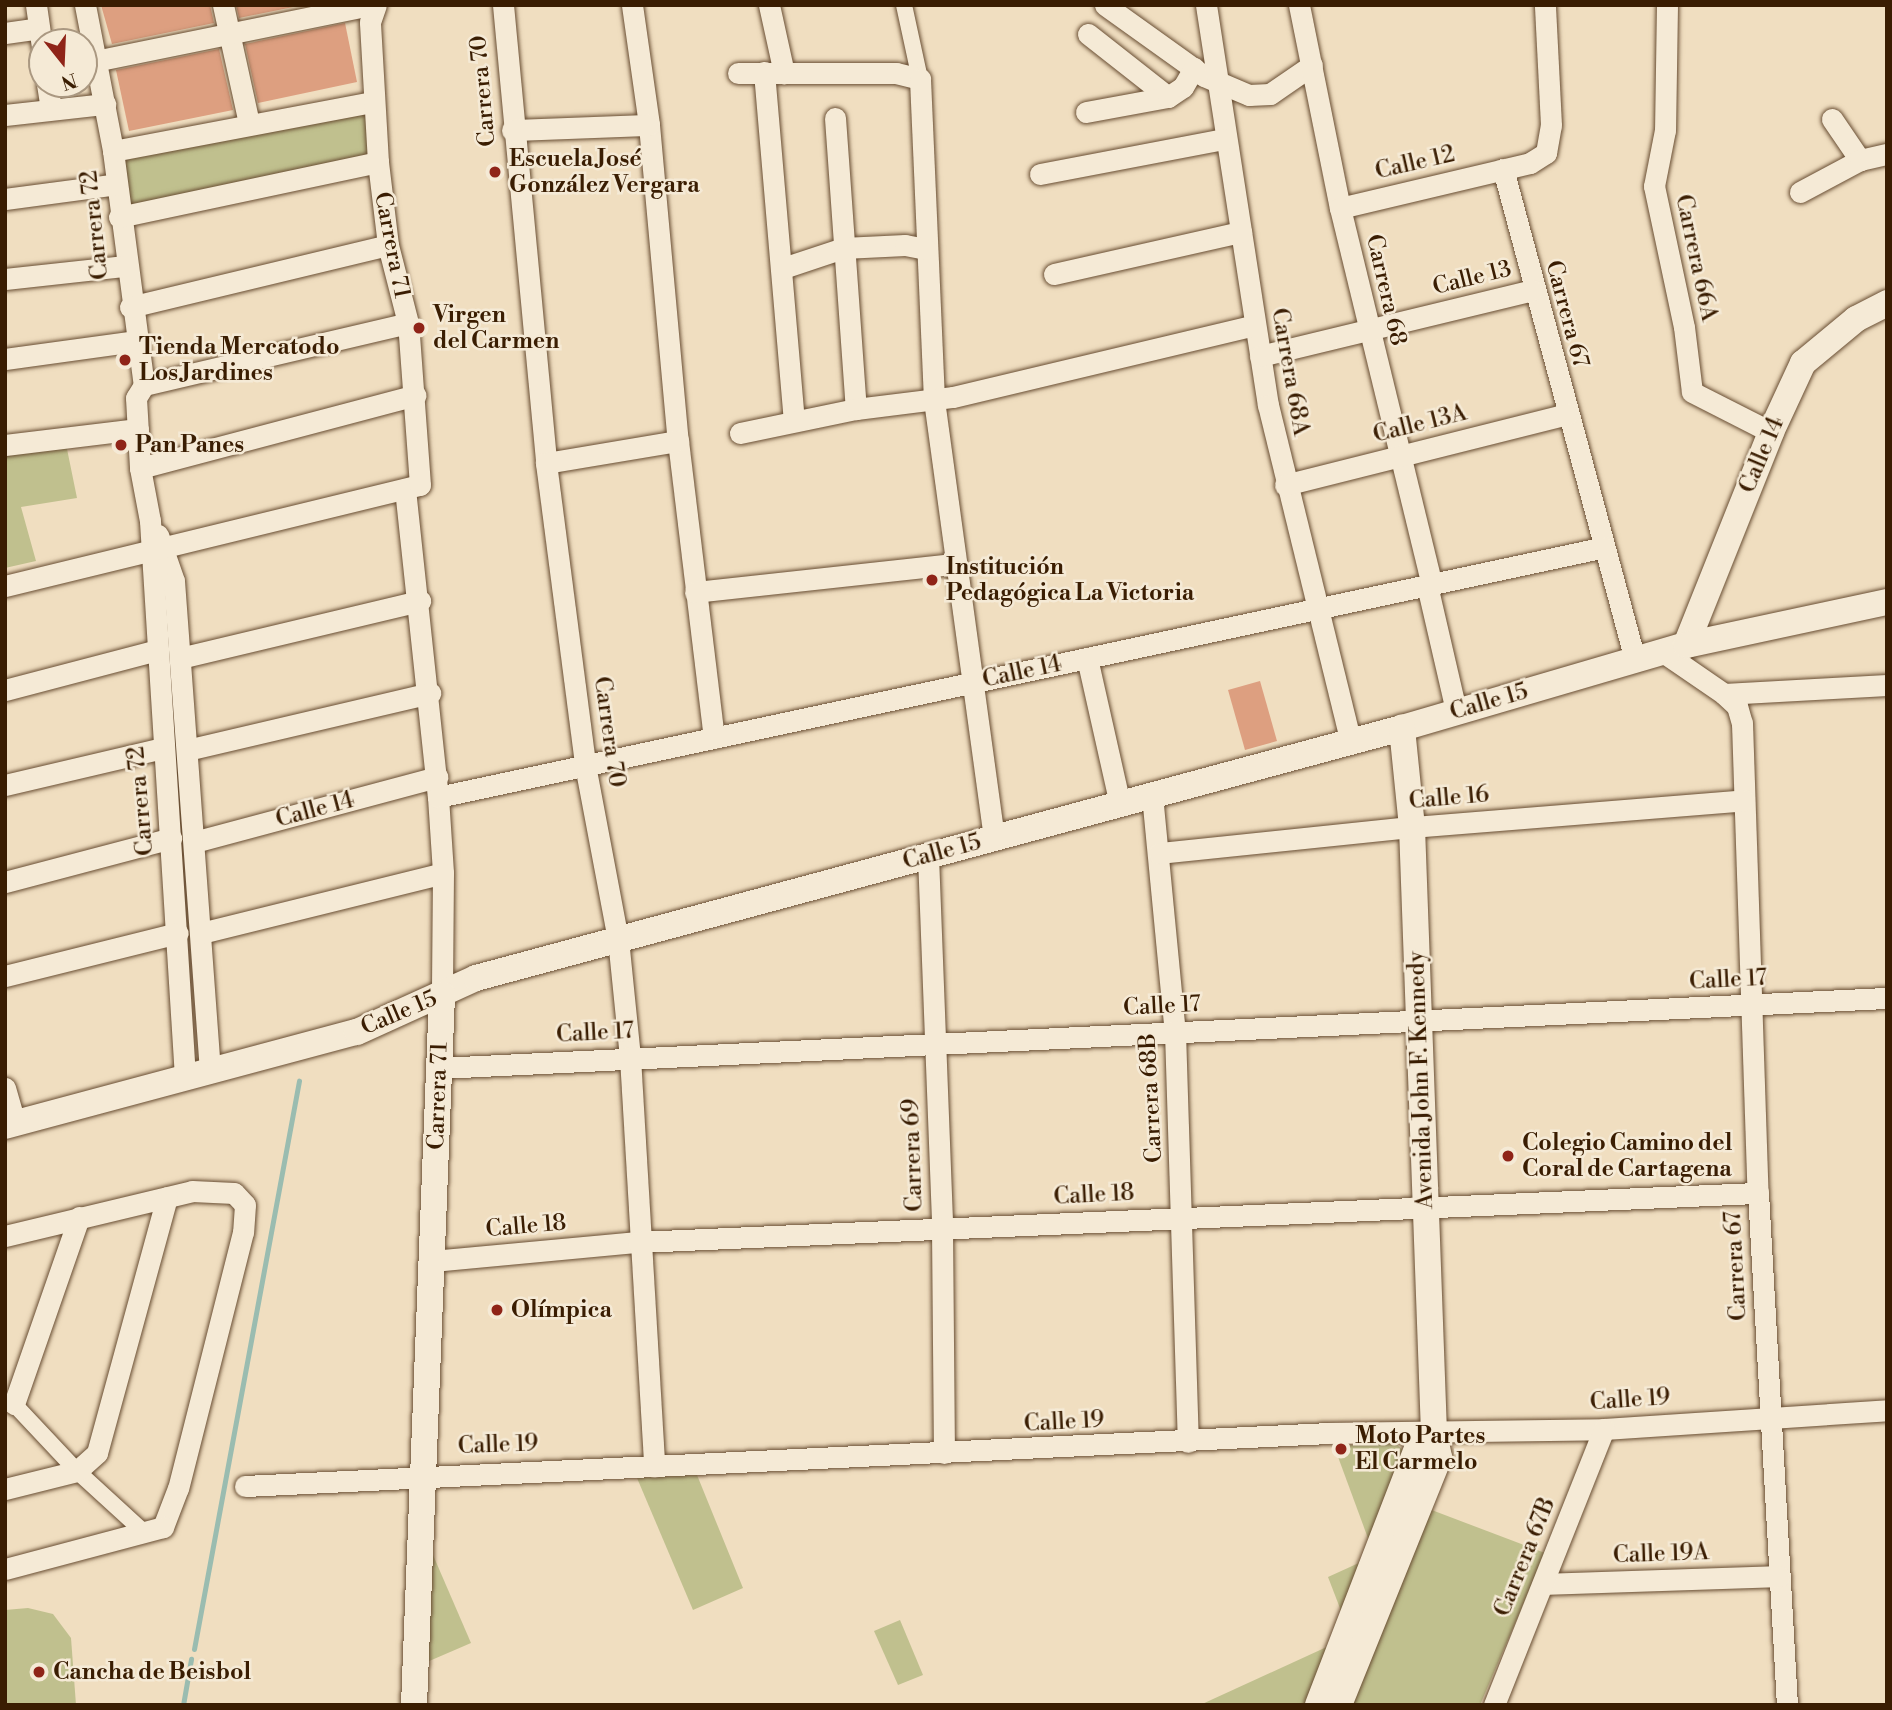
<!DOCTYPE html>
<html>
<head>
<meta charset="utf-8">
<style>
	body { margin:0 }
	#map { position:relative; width:1892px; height:1710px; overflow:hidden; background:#f0dec0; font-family:"Libre Bodoni",serif }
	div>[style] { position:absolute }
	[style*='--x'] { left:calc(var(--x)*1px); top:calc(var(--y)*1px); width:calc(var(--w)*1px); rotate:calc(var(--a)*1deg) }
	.green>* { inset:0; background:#c0c08e }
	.stream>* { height:5px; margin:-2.5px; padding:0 2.5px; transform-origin:2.5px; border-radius:2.5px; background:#9abcb0 }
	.building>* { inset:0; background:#dd9f80 }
	.roads { filter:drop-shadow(0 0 2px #684d32) drop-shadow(0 0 2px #684d32) }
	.pedestrian>* { height:16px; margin:-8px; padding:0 8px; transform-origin:8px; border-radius:8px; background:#f5ead6 }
	.minor>* { height:21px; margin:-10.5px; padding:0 10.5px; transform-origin:10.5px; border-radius:10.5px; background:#f5ead6 }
	.tertiary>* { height:26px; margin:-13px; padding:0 13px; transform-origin:13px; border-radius:13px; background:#f5ead6 }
	.dots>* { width:19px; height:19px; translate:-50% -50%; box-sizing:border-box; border:4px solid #f5ead6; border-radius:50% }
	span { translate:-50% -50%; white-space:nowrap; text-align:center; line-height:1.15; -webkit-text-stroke:5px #f5ead6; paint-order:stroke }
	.street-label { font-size:23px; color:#3a1d02 }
	.poi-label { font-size:23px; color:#3a1d02; font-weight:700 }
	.left { translate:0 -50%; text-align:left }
	.frame { position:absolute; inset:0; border:7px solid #3a1d02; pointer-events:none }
	.north { position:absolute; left:28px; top:28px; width:70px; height:70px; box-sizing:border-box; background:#f5ead6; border:2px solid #aa9881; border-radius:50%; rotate:162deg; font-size:19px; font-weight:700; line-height:28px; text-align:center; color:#3a1d02 }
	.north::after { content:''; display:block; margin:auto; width:24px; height:32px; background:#8f2418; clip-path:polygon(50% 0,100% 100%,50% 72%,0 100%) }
</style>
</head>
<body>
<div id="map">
	<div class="green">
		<i style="clip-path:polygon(370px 106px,373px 156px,127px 206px,122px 153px)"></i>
		<i style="clip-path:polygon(66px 444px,77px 498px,21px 507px,36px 561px,5px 568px,5px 452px)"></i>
		<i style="clip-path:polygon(1395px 1443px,1403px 1450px,1369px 1541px,1334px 1446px)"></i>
		<i style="clip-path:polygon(697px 1475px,743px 1588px,693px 1610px,637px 1478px)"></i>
		<i style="clip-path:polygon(1429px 1509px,1545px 1553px,1480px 1705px,1352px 1705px)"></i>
		<i style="clip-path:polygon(433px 1555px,471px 1643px,427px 1662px)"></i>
		<i style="clip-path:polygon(1361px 1562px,1343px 1616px,1328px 1577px)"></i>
		<i style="clip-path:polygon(28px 1608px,53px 1614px,71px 1638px,76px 1705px,5px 1705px,5px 1610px)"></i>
		<i style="clip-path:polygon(900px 1620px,923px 1675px,898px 1685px,874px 1631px)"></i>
		<i style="clip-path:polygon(1331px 1645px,1307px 1705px,1200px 1705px)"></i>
	</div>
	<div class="stream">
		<i style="--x:194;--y:1649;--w:578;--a:-79.53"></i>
		<i style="--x:183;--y:1705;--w:47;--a:-80.1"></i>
	</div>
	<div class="building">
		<i style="clip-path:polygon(101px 5px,210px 5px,214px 23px,112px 44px)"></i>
		<i style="clip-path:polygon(236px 5px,303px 5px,239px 18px)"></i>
		<i style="clip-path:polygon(345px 23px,357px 82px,258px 103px,245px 44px)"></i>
		<i style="clip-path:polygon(219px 49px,233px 110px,129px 131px,116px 70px)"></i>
		<i style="clip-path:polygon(1260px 681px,1277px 741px,1245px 750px,1228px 690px)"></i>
	</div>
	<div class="roads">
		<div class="pedestrian">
			<i style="--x:904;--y:5;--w:76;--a:77.8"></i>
			<i style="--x:14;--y:1404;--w:92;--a:46.8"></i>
			<i style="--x:77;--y:1471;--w:92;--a:42.4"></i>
		</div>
		<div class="minor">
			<i style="--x:36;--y:5;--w:42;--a:81.9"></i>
			<i style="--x:85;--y:5;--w:149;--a:79.1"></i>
			<i style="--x:113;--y:151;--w:236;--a:82.5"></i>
			<i style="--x:144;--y:385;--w:15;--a:122"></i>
			<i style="--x:136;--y:398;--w:70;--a:86.7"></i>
			<i style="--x:140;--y:468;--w:54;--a:79.3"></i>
			<i style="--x:150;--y:521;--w:557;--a:86.4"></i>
			<i style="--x:223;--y:5;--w:121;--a:77.6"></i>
			<i style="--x:503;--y:5;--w:460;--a:84.6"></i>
			<i style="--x:546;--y:463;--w:305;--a:82.6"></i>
			<i style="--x:585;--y:765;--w:177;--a:79.3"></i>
			<i style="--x:618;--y:939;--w:119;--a:84.2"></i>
			<i style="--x:630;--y:1057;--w:410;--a:86.6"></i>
			<i style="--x:632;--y:5;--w:121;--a:81.9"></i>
			<i style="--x:649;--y:125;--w:317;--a:84.8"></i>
			<i style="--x:678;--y:441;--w:299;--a:83.1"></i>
			<i style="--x:769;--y:5;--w:70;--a:77.6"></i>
			<i style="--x:1105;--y:5;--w:122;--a:35.6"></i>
			<i style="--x:1204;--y:76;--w:49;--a:22.9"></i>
			<i style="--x:1249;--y:95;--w:21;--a:-3"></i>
			<i style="--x:1270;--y:94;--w:51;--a:-34.6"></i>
			<i style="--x:1206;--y:5;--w:405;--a:81.2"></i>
			<i style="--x:1268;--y:405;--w:347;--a:76.2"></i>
			<i style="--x:1299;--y:5;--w:207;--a:78.6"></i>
			<i style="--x:1340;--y:208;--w:387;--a:76.3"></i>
			<i style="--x:1667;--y:5;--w:125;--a:90.9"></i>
			<i style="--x:1665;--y:130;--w:57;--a:101.1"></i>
			<i style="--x:1654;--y:186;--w:144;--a:78"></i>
			<i style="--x:1684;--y:327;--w:65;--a:83"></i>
			<i style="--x:1692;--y:392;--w:89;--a:26.9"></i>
			<i style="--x:5;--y:33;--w:34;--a:-8"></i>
			<i style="--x:1088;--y:34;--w:102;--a:38.2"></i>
			<i style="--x:95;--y:61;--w:281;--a:-11.5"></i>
			<i style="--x:764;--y:72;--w:350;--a:85.1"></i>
			<i style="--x:738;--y:73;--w:158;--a:0"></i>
			<i style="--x:896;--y:73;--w:25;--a:14"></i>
			<i style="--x:920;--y:79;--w:321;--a:87.5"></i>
			<i style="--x:934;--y:400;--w:442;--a:82.2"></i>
			<i style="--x:47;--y:84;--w:25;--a:81"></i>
			<i style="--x:1086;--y:112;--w:83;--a:-10.4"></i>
			<i style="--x:1168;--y:97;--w:18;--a:-34"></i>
			<i style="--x:1183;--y:87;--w:22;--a:-60"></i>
			<i style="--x:5;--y:115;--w:101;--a:-6.3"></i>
			<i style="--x:835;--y:118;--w:292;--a:85.9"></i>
			<i style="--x:1832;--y:119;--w:50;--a:55.7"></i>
			<i style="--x:512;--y:130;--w:137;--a:-2.1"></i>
			<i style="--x:113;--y:151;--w:265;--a:-10.7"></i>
			<i style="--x:1503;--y:169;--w:508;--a:74.95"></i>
			<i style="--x:1040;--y:174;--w:187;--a:-10.8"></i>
			<i style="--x:1800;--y:192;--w:68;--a:-28.1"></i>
			<i style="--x:1860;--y:160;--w:28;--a:-13"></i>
			<i style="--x:5;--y:199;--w:113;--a:-7.6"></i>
			<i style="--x:1340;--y:208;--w:195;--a:-13.3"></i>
			<i style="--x:1530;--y:163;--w:19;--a:-32"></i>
			<i style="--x:1546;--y:153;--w:28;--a:-80"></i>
			<i style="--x:1551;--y:125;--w:120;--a:-92.9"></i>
			<i style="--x:119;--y:217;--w:265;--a:-12"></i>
			<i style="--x:783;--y:268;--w:63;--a:-18.4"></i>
			<i style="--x:843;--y:248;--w:62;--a:-2.8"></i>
			<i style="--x:905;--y:245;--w:21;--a:11"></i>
			<i style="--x:1054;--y:274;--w:192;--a:-12.7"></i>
			<i style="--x:5;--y:279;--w:121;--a:-6.2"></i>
			<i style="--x:130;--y:307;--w:265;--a:-13.5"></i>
			<i style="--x:1260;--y:356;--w:280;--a:-13.6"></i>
			<i style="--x:5;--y:359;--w:133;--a:-7.8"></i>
			<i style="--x:144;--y:385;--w:271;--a:-13.2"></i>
			<i style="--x:740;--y:433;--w:118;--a:-11.7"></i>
			<i style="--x:856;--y:409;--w:98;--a:-7.1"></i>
			<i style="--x:953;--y:397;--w:310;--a:-13.4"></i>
			<i style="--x:5;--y:445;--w:134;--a:-6.9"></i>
			<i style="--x:546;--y:463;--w:134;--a:-9.5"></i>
			<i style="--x:140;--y:468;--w:285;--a:-14.8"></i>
			<i style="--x:1285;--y:485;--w:292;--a:-14.1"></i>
			<i style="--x:405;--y:489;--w:310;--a:83.9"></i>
			<i style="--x:438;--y:797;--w:76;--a:86.2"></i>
			<i style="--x:443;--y:873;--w:122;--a:90.5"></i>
			<i style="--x:158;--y:535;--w:49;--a:70.8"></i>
			<i style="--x:174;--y:581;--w:491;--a:85.8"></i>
			<i style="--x:1427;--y:585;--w:129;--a:77"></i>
			<i style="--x:5;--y:586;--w:427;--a:-13.7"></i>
			<i style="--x:420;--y:485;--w:162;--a:-94.2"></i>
			<i style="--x:408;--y:323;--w:81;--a:-104.4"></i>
			<i style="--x:388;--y:245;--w:84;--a:-96.9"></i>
			<i style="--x:378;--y:162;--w:140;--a:-93.3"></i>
			<i style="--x:370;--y:22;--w:18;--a:-71"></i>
			<i style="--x:695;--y:592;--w:261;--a:-6.2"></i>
			<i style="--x:1663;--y:652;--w:74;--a:34.5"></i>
			<i style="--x:1724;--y:694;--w:18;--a:43"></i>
			<i style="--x:1737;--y:706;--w:18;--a:74"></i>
			<i style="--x:1742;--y:723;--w:470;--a:88.1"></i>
			<i style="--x:1758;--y:1193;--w:513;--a:86.76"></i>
			<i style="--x:180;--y:658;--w:247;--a:-13.4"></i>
			<i style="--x:1087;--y:658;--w:150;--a:77.3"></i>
			<i style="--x:5;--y:690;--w:157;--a:-14.7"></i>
			<i style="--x:1724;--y:694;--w:163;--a:-3.2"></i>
			<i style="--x:187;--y:750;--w:250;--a:-13.2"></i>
			<i style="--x:5;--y:785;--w:162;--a:-13.2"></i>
			<i style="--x:1152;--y:795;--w:238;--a:84.5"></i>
			<i style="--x:1175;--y:1032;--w:410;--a:88.2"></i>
			<i style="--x:438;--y:797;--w:1193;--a:-12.09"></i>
			<i style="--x:194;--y:842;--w:252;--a:-15"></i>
			<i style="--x:1159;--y:853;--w:254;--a:-5.9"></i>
			<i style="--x:1412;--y:827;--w:333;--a:-4.6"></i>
			<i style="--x:928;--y:856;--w:372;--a:87.8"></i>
			<i style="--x:942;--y:1228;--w:225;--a:89.5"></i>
			<i style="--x:5;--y:882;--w:172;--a:-14.8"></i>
			<i style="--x:201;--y:933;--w:249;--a:-13.9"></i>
			<i style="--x:5;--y:976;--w:178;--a:-14"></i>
			<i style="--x:439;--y:1068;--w:1450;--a:-2.77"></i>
			<i style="--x:5;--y:1088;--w:36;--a:74"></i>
			<i style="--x:5;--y:1236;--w:192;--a:-13.5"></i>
			<i style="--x:192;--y:1191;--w:42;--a:2.7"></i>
			<i style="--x:234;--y:1193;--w:16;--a:47"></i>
			<i style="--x:245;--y:1205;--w:27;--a:94"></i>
			<i style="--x:243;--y:1232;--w:264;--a:104.2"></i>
			<i style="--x:178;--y:1488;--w:42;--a:111"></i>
			<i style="--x:163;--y:1527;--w:163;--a:165.1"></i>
			<i style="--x:432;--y:1261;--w:207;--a:-5.3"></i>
			<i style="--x:638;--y:1242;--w:1121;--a:-2.51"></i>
			<i style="--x:14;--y:1404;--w:198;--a:-70.8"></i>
			<i style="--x:245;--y:1486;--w:1083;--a:-2.8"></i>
			<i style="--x:1327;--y:1433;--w:277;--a:-0.8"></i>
			<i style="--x:1604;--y:1429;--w:284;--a:-3.8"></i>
			<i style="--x:5;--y:1489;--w:74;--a:-14"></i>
			<i style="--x:77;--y:1471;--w:27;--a:-42"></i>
			<i style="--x:97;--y:1453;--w:265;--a:-74.7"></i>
			<i style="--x:1544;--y:1584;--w:235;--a:-1.9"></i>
			<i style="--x:1494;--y:1705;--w:297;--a:-68.3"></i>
		</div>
		<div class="tertiary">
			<i style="--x:1686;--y:645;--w:229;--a:-68.2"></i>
			<i style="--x:1771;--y:432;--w:76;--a:-65.1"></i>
			<i style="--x:1803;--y:363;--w:69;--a:-39.7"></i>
			<i style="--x:1856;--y:319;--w:35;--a:-27"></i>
			<i style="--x:5;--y:1126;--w:364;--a:-15"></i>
			<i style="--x:357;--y:1032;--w:131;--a:-24.4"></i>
			<i style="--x:476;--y:978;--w:959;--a:-15.11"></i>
			<i style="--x:1402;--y:728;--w:296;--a:-16.3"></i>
			<i style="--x:1686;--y:645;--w:206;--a:-12.1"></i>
			<i style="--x:414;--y:1705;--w:711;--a:-87.74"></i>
			<i style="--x:1318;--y:1705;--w:274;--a:-68.9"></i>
			<i style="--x:1417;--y:1449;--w:23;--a:-43"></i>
			<i style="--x:1339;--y:1705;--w:267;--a:-68"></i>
			<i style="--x:1439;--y:1457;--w:25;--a:-102"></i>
			<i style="--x:1434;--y:1433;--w:606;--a:-92.08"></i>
			<i style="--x:1412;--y:827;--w:100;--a:-95.8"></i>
		</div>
	</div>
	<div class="dots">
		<i style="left:495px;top:172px;background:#8f2418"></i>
		<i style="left:419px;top:328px;background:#8f2418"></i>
		<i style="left:125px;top:360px;background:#8f2418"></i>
		<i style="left:121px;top:445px;background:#8f2418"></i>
		<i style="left:932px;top:580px;background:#8f2418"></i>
		<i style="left:1508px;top:1156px;background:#8f2418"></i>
		<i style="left:497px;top:1310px;background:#8f2418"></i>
		<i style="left:1341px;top:1449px;background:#8f2418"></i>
		<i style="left:39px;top:1672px;background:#8f2418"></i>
	</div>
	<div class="street-label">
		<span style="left:483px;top:91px;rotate:-95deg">Carrera 70</span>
		<span style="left:1415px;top:163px;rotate:-13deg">Calle 12</span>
		<span style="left:95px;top:225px;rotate:-96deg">Carrera 72</span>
		<span style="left:392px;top:245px;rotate:79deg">Carrera 71</span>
		<span style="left:1696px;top:258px;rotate:78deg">Carrera 66A</span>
		<span style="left:1472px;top:278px;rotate:-14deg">Calle 13</span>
		<span style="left:1386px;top:290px;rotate:77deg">Carrera 68</span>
		<span style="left:1567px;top:314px;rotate:75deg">Carrera 67</span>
		<span style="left:1290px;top:372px;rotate:80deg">Carrera 68A</span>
		<span style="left:1420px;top:424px;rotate:-14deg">Calle 13A</span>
		<span style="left:1762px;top:455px;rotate:-67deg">Calle 14</span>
		<span style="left:1022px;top:672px;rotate:-12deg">Calle 14</span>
		<span style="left:1489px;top:702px;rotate:-16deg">Calle 15</span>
		<span style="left:609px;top:732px;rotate:82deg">Carrera 70</span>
		<span style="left:1449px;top:798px;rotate:-5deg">Calle 16</span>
		<span style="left:141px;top:801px;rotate:-95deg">Carrera 72</span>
		<span style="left:315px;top:810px;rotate:-15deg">Calle 14</span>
		<span style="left:942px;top:852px;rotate:-15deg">Calle 15</span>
		<span style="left:1728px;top:980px;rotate:-3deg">Calle 17</span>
		<span style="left:1162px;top:1006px;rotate:-3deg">Calle 17</span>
		<span style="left:399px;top:1013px;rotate:-23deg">Calle 15</span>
		<span style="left:595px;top:1033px;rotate:-3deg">Calle 17</span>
		<span style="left:1421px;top:1080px;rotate:-92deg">Avenida John F. Kennedy</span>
		<span style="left:438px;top:1096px;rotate:-88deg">Carrera 71</span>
		<span style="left:1151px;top:1098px;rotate:-93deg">Carrera 68B</span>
		<span style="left:913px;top:1155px;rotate:-92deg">Carrera 69</span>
		<span style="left:1094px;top:1195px;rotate:-3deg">Calle 18</span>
		<span style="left:526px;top:1226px;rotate:-5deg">Calle 18</span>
		<span style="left:1736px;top:1266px;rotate:-93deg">Carrera 67</span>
		<span style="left:1630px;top:1400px;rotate:-4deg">Calle 19</span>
		<span style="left:1064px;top:1422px;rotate:-3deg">Calle 19</span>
		<span style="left:498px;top:1445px;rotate:-2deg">Calle 19</span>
		<span style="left:1661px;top:1554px;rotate:-2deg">Calle 19A</span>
		<span style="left:1525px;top:1557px;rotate:-68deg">Carrera 67B</span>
	</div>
	<div class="poi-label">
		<span class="left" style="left:509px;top:172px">Escuela José<br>González Vergara</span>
		<span class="left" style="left:433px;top:328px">Virgen<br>del Carmen</span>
		<span class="left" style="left:139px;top:360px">Tienda Mercatodo<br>Los Jardines</span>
		<span class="left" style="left:135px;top:445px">Pan Panes</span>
		<span class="left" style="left:946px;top:580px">Institución<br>Pedagógica La Victoria</span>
		<span class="left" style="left:1522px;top:1156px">Colegio Camino del<br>Coral de Cartagena</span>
		<span class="left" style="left:511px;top:1310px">Olímpica</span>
		<span class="left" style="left:1355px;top:1449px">Moto Partes<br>El Carmelo</span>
		<span class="left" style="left:53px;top:1672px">Cancha de Beisbol</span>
	</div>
	<div class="frame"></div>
	<div class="north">N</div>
</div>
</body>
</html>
